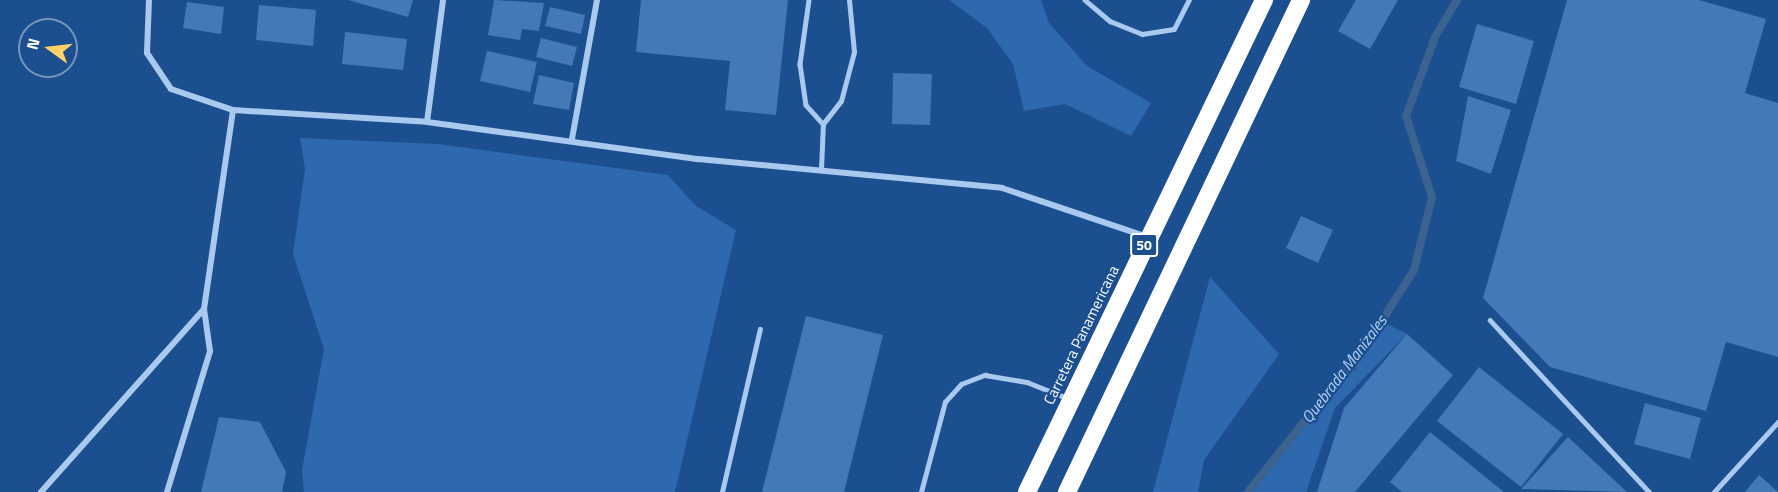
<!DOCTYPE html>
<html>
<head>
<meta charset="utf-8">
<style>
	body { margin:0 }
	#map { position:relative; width:1778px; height:492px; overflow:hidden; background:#1b4f8f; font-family:"Titillium Web",sans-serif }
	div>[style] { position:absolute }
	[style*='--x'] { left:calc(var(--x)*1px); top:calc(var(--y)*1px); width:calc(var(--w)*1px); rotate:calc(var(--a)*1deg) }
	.green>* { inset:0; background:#2e69ad }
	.stream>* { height:8px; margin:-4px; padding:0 4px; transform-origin:4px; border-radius:4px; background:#3c6290 }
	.building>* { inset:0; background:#4478b7 }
	.lane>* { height:4.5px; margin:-2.25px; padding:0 2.25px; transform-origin:2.25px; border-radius:2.25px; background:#a9c9ee }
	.street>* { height:6px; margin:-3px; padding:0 3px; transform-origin:3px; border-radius:3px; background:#a9c9ee }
	.highway>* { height:18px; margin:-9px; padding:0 9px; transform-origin:9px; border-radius:9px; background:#fff }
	span { translate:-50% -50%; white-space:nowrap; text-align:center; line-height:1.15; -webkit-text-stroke:4.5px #1b4f8f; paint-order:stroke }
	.shield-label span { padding:2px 4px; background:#1b4f8f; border:2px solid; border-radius:4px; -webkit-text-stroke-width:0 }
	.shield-label { font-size:14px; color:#fff; font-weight:700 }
	.street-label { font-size:15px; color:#fff }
	.water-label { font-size:16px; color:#b5d3f5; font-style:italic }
	.north { position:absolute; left:18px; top:18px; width:60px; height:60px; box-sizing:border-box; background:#1b4f8f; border:2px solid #7695bc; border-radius:50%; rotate:285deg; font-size:16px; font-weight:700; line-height:24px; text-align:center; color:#fff }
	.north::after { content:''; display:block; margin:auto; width:21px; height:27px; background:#ffd166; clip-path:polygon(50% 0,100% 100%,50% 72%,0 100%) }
</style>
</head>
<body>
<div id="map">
	<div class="green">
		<i style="clip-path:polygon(949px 0,1041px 0,1049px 23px,1087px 66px,1151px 103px,1131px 136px,1065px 104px,1024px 111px,1013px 64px,987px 28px)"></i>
		<i style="clip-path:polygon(300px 138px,438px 144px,668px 175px,696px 206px,736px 230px,675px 492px,304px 492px,302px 470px,324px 349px,293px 254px,305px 169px)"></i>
		<i style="clip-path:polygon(1210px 277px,1279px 354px,1204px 460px,1198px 492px,1153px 492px)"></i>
		<i style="clip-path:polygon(1379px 320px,1407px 334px,1335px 408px,1306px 492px,1249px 492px)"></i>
	</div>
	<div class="stream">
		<i style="--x:1248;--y:492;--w:197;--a:-51.4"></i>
		<i style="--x:1371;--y:338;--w:80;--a:-57.7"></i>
		<i style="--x:1414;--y:270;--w:75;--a:-76.1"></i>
		<i style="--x:1432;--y:197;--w:85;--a:-107.8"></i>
		<i style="--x:1406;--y:116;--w:86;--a:-69.7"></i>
		<i style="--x:1436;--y:35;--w:41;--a:-59"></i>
	</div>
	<div class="building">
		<i style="clip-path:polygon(348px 0,413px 0,408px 17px)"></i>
		<i style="clip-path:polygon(494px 0,544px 3px,539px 31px,522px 29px,520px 40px,488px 35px)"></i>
		<i style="clip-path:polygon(641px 0,788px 0,776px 115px,725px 110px,730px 61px,636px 52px)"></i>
		<i style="clip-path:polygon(1356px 0,1398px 0,1370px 49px,1338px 31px)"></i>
		<i style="clip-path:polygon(1567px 0,1699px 0,1766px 19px,1745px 93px,1778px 103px,1778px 357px,1726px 342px,1706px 411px,1550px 367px,1483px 298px)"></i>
		<i style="clip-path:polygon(187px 2px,224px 7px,221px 34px,183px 28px)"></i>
		<i style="clip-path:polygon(259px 5px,316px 10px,313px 46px,256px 40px)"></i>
		<i style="clip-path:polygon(550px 7px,585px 15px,581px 34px,545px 26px)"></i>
		<i style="clip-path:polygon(1477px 24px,1534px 41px,1516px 104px,1459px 87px)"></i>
		<i style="clip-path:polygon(345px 32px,407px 39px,403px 70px,342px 64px)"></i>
		<i style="clip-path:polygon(541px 38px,577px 47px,572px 66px,536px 57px)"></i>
		<i style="clip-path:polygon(487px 51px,537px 62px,530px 92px,480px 81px)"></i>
		<i style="clip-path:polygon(893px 73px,932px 74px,930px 125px,892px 124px)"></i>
		<i style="clip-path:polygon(539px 75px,574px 83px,569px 110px,533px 104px)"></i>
		<i style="clip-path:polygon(1468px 96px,1511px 110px,1491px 174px,1456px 161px)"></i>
		<i style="clip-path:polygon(1301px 216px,1333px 230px,1318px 263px,1286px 248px)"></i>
		<i style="clip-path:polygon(806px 316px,883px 335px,844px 492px,762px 492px)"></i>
		<i style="clip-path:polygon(1407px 334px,1453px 375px,1355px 492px,1317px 492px,1344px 408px)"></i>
		<i style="clip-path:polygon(1479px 367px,1563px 434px,1521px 487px,1437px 421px)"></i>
		<i style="clip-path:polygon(1645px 403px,1701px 418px,1690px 459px,1634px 444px)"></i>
		<i style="clip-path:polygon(219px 417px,260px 422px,286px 472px,282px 492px,201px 492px)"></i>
		<i style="clip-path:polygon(1430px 432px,1504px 492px,1402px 492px,1390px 482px)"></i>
		<i style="clip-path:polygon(1568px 437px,1627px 492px,1521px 489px)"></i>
		<i style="clip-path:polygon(1759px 475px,1778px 492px,1745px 492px)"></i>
	</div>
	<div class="lane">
		<i style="--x:809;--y:0;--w:65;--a:98"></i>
		<i style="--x:800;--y:64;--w:41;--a:81.7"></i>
		<i style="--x:806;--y:105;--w:25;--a:48"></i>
		<i style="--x:1085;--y:0;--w:33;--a:40"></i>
		<i style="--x:1110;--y:21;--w:35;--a:22"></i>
		<i style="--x:1142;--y:34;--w:32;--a:-9"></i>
		<i style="--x:1174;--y:29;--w:33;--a:-63"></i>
		<i style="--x:821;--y:169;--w:45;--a:-87.5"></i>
		<i style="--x:823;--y:124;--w:29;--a:-52"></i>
		<i style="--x:841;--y:101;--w:51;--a:-75.1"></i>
		<i style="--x:854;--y:52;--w:52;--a:-95.5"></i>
		<i style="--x:1490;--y:320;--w:234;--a:47.2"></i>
		<i style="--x:722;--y:492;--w:167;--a:-76.9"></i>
		<i style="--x:921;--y:492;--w:93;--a:-75.1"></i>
		<i style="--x:945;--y:402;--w:24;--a:-48"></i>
		<i style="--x:961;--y:384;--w:26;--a:-21"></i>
		<i style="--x:985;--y:375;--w:43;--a:9.5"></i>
		<i style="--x:1027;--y:382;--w:43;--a:21.8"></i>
		<i style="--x:1714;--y:492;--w:95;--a:-47.6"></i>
	</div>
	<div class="street">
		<i style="--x:149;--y:0;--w:53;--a:92.2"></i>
		<i style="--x:147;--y:53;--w:43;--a:56.3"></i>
		<i style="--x:171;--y:89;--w:65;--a:18.7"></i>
		<i style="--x:233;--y:110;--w:194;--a:3.5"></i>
		<i style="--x:427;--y:122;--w:274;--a:7.8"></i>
		<i style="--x:698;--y:159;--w:305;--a:5.4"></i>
		<i style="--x:1002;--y:188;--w:154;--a:18.6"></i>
		<i style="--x:427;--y:122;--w:123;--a:-82.5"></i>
		<i style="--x:572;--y:139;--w:141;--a:-79.8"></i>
		<i style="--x:41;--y:492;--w:245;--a:-48.3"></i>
		<i style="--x:204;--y:309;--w:201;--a:-81.7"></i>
		<i style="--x:167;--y:492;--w:147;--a:-73"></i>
		<i style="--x:210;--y:351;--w:42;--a:-98.1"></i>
	</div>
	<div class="highway">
		<i style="--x:1027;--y:492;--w:546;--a:-64.28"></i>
		<i style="--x:1067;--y:492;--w:545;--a:-64.56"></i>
	</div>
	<div class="shield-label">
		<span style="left:1144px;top:245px">50</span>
	</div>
	<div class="street-label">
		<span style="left:1081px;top:335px;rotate:-64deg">Carretera Panamericana</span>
	</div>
	<div class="water-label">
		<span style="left:1344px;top:369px;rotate:-53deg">Quebrada Manizales</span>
	</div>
	<div class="north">N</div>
</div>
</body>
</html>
